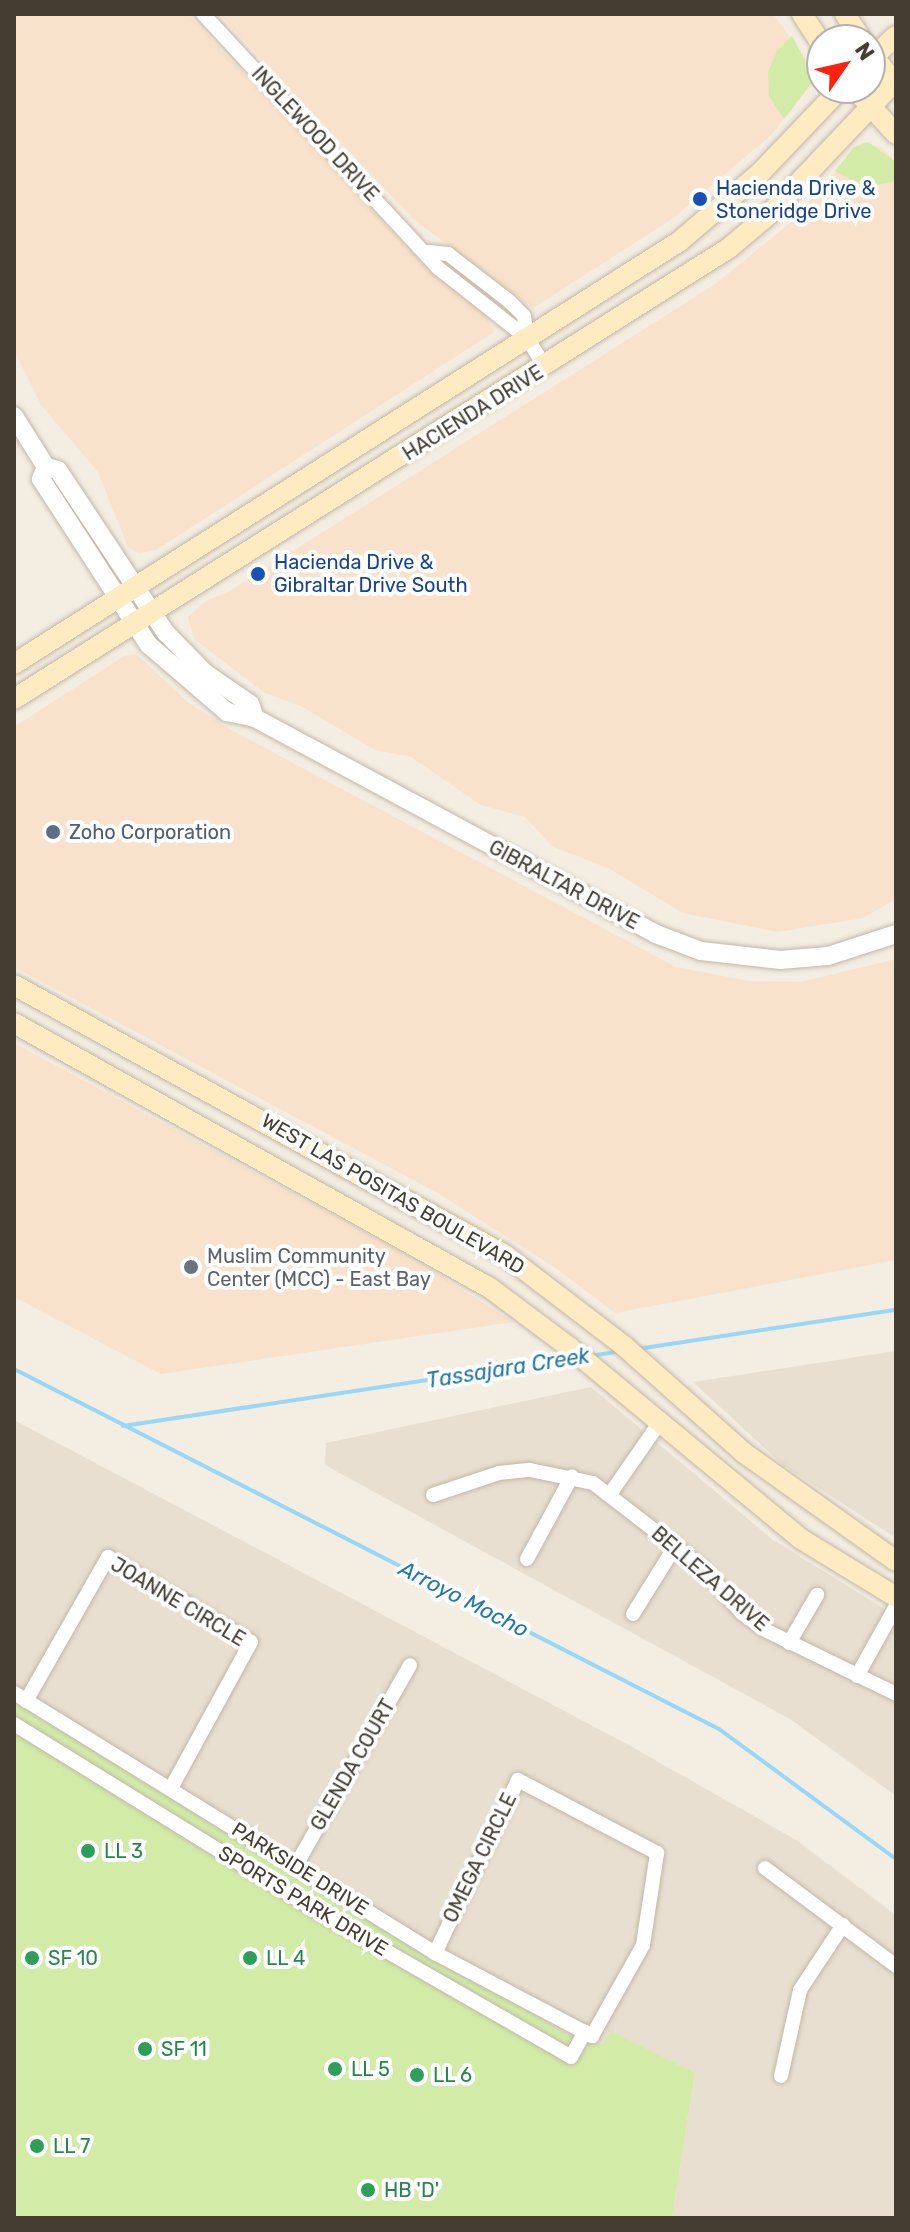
<!DOCTYPE html>
<html>
<head>
<meta charset="utf-8">
<style>
	body { margin:0 }
	#map { position:relative; width:910px; height:2232px; overflow:hidden; background:#f3ede2; font-family:Rubik,sans-serif }
	div>[style] { position:absolute }
	[style*='--x'] { left:calc(var(--x)*1px); top:calc(var(--y)*1px); width:calc(var(--w)*1px); rotate:calc(var(--a)*1deg) }
	.residential>* { inset:0; background:#e8dfd0 }
	.commercial>* { inset:0; background:#f8e2cb }
	.green>* { inset:0; background:#d2eca7 }
	.stream>* { height:4px; margin:-2px; padding:0 2px; transform-origin:2px; border-radius:2px; background:#98d7f7 }
	.roads { filter:drop-shadow(0 0 2px #c2b7a7) drop-shadow(0 0 2px #c2b7a7) }
	.minor>* { height:14px; margin:-7px; padding:0 7px; transform-origin:7px; border-radius:7px; background:#fff }
	.tertiary>* { height:18px; margin:-9px; padding:0 9px; transform-origin:9px; border-radius:9px; background:#fff }
	.secondary>* { height:20px; margin:-10px; padding:0 10px; transform-origin:10px; border-radius:10px; background:#ffebc1 }
	.dots>* { width:22px; height:22px; translate:-50% -50%; box-sizing:border-box; border:4px solid #fff; border-radius:50% }
	span { translate:-50% -50%; white-space:nowrap; text-align:center; line-height:1.15; -webkit-text-stroke:8px #fff; paint-order:stroke }
	.street-label { font-size:20px; color:#453d32 }
	.transit-label { font-size:20px; color:#164399 }
	.left { translate:0 -50%; text-align:left }
	.service-label { font-size:20px; color:#4e5e75 }
	.worship-label { font-size:20px; color:#5b616d }
	.leisure-label { font-size:20px; color:#27864d }
	.water-label { font-size:22px; color:#2079aa; font-style:italic }
	.frame { position:absolute; inset:0; border:16px solid #453d32; pointer-events:none }
	.north { position:absolute; left:806px; top:24px; width:80px; height:80px; box-sizing:border-box; background:#fff; border:2px solid #b5b1ad; border-radius:50%; rotate:56deg; font-size:22px; font-weight:700; line-height:32px; text-align:center; color:#453d32 }
	.north::after { content:''; display:block; margin:auto; width:28px; height:36px; background:#ff200e; clip-path:polygon(50% 0,100% 100%,50% 72%,0 100%) }
</style>
</head>
<body>
<div id="map">
	<div class="residential">
		<i style="clip-path:polygon(896px 1351px,896px 1538px,783px 1465px,693px 1382px)"></i>
		<i style="clip-path:polygon(591px 1387px,773px 1540px,896px 1616px,896px 1796px,790px 1719px,325px 1465px,326px 1443px)"></i>
		<i style="clip-path:polygon(14px 1420px,625px 1743px,796px 1840px,896px 1915px,896px 2218px,672px 2218px,695px 2073px,611px 2032px,602px 2044px,584px 2044px,14px 1701px)"></i>
	</div>
	<div class="commercial">
		<i style="clip-path:polygon(14px 14px,188px 14px,420px 261px,485px 312px,494px 332px,156px 550px,138px 553px,128px 547px,98px 472px,41px 405px,14px 350px)"></i>
		<i style="clip-path:polygon(219px 14px,773px 14px,813px 68px,815px 79px,771px 135px,672px 219px,533px 308px,413px 219px)"></i>
		<i style="clip-path:polygon(862px 143px,881px 147px,896px 162px,896px 899px,863px 918px,778px 932px,683px 913px,608px 868px,553px 847px,525px 817px,481px 805px,411px 757px,375px 750px,301px 706px,265px 693px,194px 639px,188px 617px,206px 601px,230px 591px,714px 285px,789px 224px)"></i>
		<i style="clip-path:polygon(136px 654px,190px 704px,233px 731px,676px 967px,749px 981px,801px 982px,896px 959px,896px 1260px,615px 1313px,557px 1269px,438px 1193px,14px 967px,14px 727px,124px 656px)"></i>
		<i style="clip-path:polygon(14px 1043px,415px 1259px,513px 1322px,161px 1374px,14px 1297px)"></i>
	</div>
	<div class="green">
		<i style="clip-path:polygon(792px 36px,815px 79px,784px 119px,769px 96px,768px 72px,777px 51px)"></i>
		<i style="clip-path:polygon(868px 142px,896px 162px,896px 181px,865px 187px,835px 171px,854px 147px)"></i>
		<i style="clip-path:polygon(14px 1701px,584px 2044px,602px 2044px,611px 2031px,695px 2073px,672px 2218px,14px 2218px)"></i>
	</div>
	<div class="stream">
		<i style="--x:637;--y:1349;--w:262;--a:-8.6"></i>
		<i style="--x:590;--y:1356;--w:31;--a:-9"></i>
		<i style="--x:14;--y:1369;--w:792;--a:27.05"></i>
		<i style="--x:719;--y:1729;--w:220;--a:36.3"></i>
		<i style="--x:123;--y:1426;--w:455;--a:-8.6"></i>
	</div>
	<div class="roads">
		<div class="minor">
			<i style="--x:203;--y:14;--w:345;--a:47.2"></i>
			<i style="--x:437;--y:267;--w:115;--a:38.3"></i>
			<i style="--x:429;--y:252;--w:19;--a:6"></i>
			<i style="--x:448;--y:254;--w:77;--a:37.6"></i>
			<i style="--x:509;--y:301;--w:21;--a:45"></i>
			<i style="--x:524;--y:316;--w:22;--a:82"></i>
			<i style="--x:527;--y:338;--w:34;--a:58"></i>
			<i style="--x:610;--y:1494;--w:84;--a:-55.2"></i>
			<i style="--x:433;--y:1495;--w:70;--a:-18.4"></i>
			<i style="--x:499;--y:1473;--w:31;--a:-6"></i>
			<i style="--x:530;--y:1470;--w:64;--a:11.7"></i>
			<i style="--x:593;--y:1483;--w:138;--a:37.6"></i>
			<i style="--x:702;--y:1567;--w:61;--a:49"></i>
			<i style="--x:742;--y:1613;--w:29;--a:36"></i>
			<i style="--x:765;--y:1630;--w:146;--a:26"></i>
			<i style="--x:527;--y:1559;--w:94;--a:-61.5"></i>
			<i style="--x:633;--y:1614;--w:81;--a:-58.1"></i>
			<i style="--x:789;--y:1643;--w:56;--a:-59.7"></i>
			<i style="--x:857;--y:1676;--w:80;--a:-60.9"></i>
			<i style="--x:14;--y:1693;--w:495;--a:31.7"></i>
			<i style="--x:435;--y:1953;--w:178;--a:27.9"></i>
			<i style="--x:592;--y:2036;--w:104;--a:-60.7"></i>
			<i style="--x:643;--y:1945;--w:93;--a:-81.3"></i>
			<i style="--x:657;--y:1853;--w:157;--a:-152.3"></i>
			<i style="--x:518;--y:1780;--w:192;--a:115.6"></i>
			<i style="--x:26;--y:1701;--w:166;--a:-60.3"></i>
			<i style="--x:108;--y:1557;--w:166;--a:30.7"></i>
			<i style="--x:251;--y:1642;--w:166;--a:118.7"></i>
			<i style="--x:14;--y:1724;--w:352;--a:31.7"></i>
			<i style="--x:313;--y:1909;--w:297;--a:29.8"></i>
			<i style="--x:571;--y:2057;--w:29;--a:-61"></i>
			<i style="--x:296;--y:1865;--w:230;--a:-60.3"></i>
			<i style="--x:765;--y:1868;--w:164;--a:36.8"></i>
			<i style="--x:781;--y:2076;--w:88;--a:-77.5"></i>
			<i style="--x:800;--y:1990;--w:78;--a:-56.5"></i>
		</div>
		<div class="tertiary">
			<i style="--x:14;--y:416;--w:60;--a:57.9"></i>
			<i style="--x:46;--y:467;--w:12;--a:14"></i>
			<i style="--x:58;--y:470;--w:196;--a:56.5"></i>
			<i style="--x:166;--y:633;--w:56;--a:45.7"></i>
			<i style="--x:205;--y:673;--w:55;--a:34.6"></i>
			<i style="--x:250;--y:704;--w:15;--a:70"></i>
			<i style="--x:46;--y:467;--w:13;--a:113"></i>
			<i style="--x:41;--y:479;--w:198;--a:57"></i>
			<i style="--x:149;--y:645;--w:103;--a:40.7"></i>
			<i style="--x:227;--y:712;--w:29;--a:12"></i>
			<i style="--x:255;--y:718;--w:455;--a:28.3"></i>
			<i style="--x:656;--y:934;--w:48;--a:20.7"></i>
			<i style="--x:701;--y:951;--w:80;--a:6.5"></i>
			<i style="--x:780;--y:960;--w:48;--a:-4.8"></i>
			<i style="--x:828;--y:956;--w:71;--a:-17.9"></i>
		</div>
		<div class="secondary">
			<i style="--x:802;--y:14;--w:37;--a:57"></i>
			<i style="--x:845;--y:14;--w:31;--a:57"></i>
			<i style="--x:870;--y:52;--w:42;--a:51.8"></i>
			<i style="--x:870;--y:60;--w:35;--a:-43"></i>
			<i style="--x:854;--y:88;--w:62;--a:47.6"></i>
			<i style="--x:14;--y:664;--w:789;--a:-32.42"></i>
			<i style="--x:680;--y:241;--w:105;--a:-40.4"></i>
			<i style="--x:760;--y:173;--w:117;--a:-46.4"></i>
			<i style="--x:14;--y:699;--w:845;--a:-32.24"></i>
			<i style="--x:729;--y:248;--w:50;--a:-40.1"></i>
			<i style="--x:767;--y:216;--w:187;--a:-46.5"></i>
			<i style="--x:14;--y:985;--w:560;--a:28.81"></i>
			<i style="--x:505;--y:1255;--w:150;--a:37.4"></i>
			<i style="--x:624;--y:1346;--w:161;--a:41.7"></i>
			<i style="--x:744;--y:1453;--w:186;--a:35.4"></i>
			<i style="--x:14;--y:1023;--w:545;--a:29.11"></i>
			<i style="--x:490;--y:1288;--w:99;--a:36.8"></i>
			<i style="--x:569;--y:1347;--w:301;--a:39.6"></i>
			<i style="--x:801;--y:1539;--w:111;--a:31.4"></i>
		</div>
	</div>
	<div class="dots">
		<i style="left:700px;top:199px;background:#1a4fb4"></i>
		<i style="left:258px;top:574px;background:#1a4fb4"></i>
		<i style="left:53px;top:832px;background:#5c6f8a"></i>
		<i style="left:191px;top:1267px;background:#6b7280"></i>
		<i style="left:88px;top:1851px;background:#2e9e5b"></i>
		<i style="left:32px;top:1958px;background:#2e9e5b"></i>
		<i style="left:250px;top:1958px;background:#2e9e5b"></i>
		<i style="left:145px;top:2049px;background:#2e9e5b"></i>
		<i style="left:335px;top:2069px;background:#2e9e5b"></i>
		<i style="left:417px;top:2075px;background:#2e9e5b"></i>
		<i style="left:37px;top:2146px;background:#2e9e5b"></i>
		<i style="left:368px;top:2190px;background:#2e9e5b"></i>
	</div>
	<div class="street-label">
		<span style="left:315px;top:134px;rotate:47deg">INGLEWOOD DRIVE</span>
		<span style="left:473px;top:413px;rotate:-32deg">HACIENDA DRIVE</span>
		<span style="left:564px;top:885px;rotate:28deg">GIBRALTAR DRIVE</span>
		<span style="left:393px;top:1194px;rotate:30deg">WEST LAS POSITAS BOULEVARD</span>
		<span style="left:710px;top:1579px;rotate:41deg">BELLEZA DRIVE</span>
		<span style="left:178px;top:1602px;rotate:31deg">JOANNE CIRCLE</span>
		<span style="left:353px;top:1765px;rotate:-60deg">GLENDA COURT</span>
		<span style="left:480px;top:1858px;rotate:-64deg">OMEGA CIRCLE</span>
		<span style="left:300px;top:1869px;rotate:32deg">PARKSIDE DRIVE</span>
		<span style="left:303px;top:1901px;rotate:31deg">SPORTS PARK DRIVE</span>
	</div>
	<div class="transit-label">
		<span class="left" style="left:716px;top:200px">Hacienda Drive &amp;<br>Stoneridge Drive</span>
		<span class="left" style="left:274px;top:574px">Hacienda Drive &amp;<br>Gibraltar Drive South</span>
	</div>
	<div class="service-label">
		<span class="left" style="left:69px;top:832px">Zoho Corporation</span>
	</div>
	<div class="worship-label">
		<span class="left" style="left:207px;top:1268px">Muslim Community<br>Center (MCC) - East Bay</span>
	</div>
	<div class="leisure-label">
		<span class="left" style="left:104px;top:1851px">LL 3</span>
		<span class="left" style="left:48px;top:1958px">SF 10</span>
		<span class="left" style="left:266px;top:1958px">LL 4</span>
		<span class="left" style="left:161px;top:2049px">SF 11</span>
		<span class="left" style="left:351px;top:2069px">LL 5</span>
		<span class="left" style="left:433px;top:2075px">LL 6</span>
		<span class="left" style="left:53px;top:2146px">LL 7</span>
		<span class="left" style="left:384px;top:2190px">HB 'D'</span>
	</div>
	<div class="water-label">
		<span style="left:508px;top:1368px;rotate:-9deg">Tassajara Creek</span>
		<span style="left:464px;top:1599px;rotate:27deg">Arroyo Mocho</span>
	</div>
	<div class="frame"></div>
	<div class="north">N</div>
</div>
</body>
</html>
